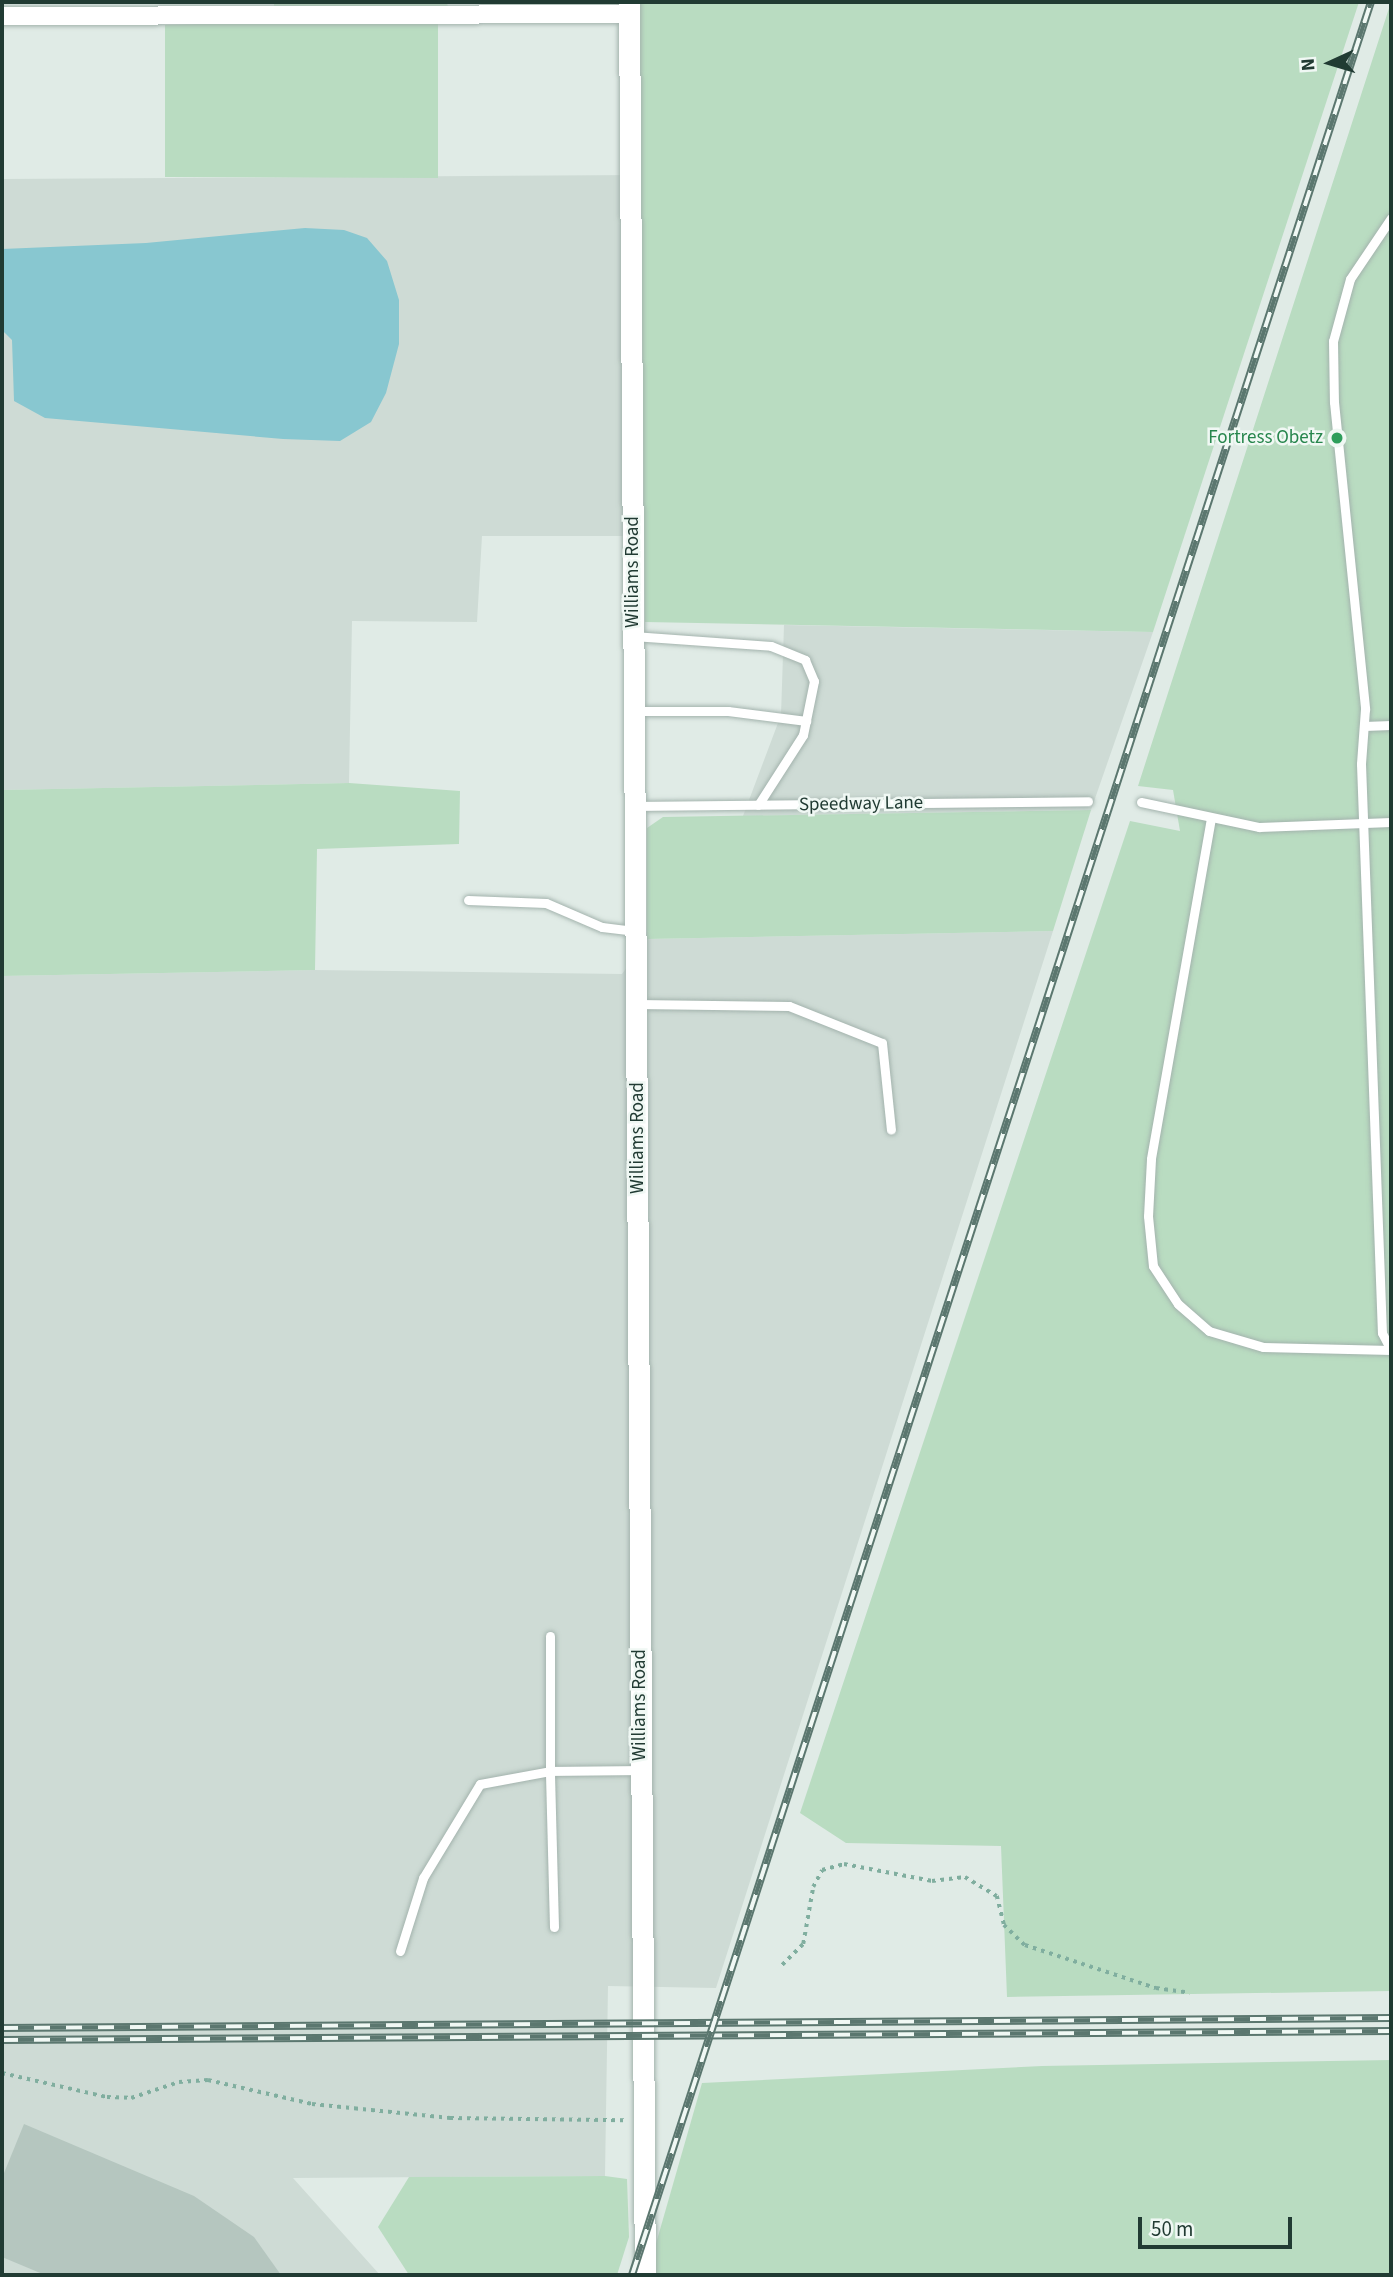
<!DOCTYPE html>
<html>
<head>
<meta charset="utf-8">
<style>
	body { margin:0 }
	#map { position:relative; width:1393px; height:2277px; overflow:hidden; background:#e0ebe6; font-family:"Source Sans 3",sans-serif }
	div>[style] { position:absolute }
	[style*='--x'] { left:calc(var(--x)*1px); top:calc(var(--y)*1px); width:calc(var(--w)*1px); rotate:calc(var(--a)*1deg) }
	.built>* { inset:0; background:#cedbd5 }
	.green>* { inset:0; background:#b9dcc1 }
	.water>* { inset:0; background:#88c7d0 }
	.building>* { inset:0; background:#b5c6bf }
	.path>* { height:3.5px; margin-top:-1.75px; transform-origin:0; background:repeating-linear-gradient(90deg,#80ae9f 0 3.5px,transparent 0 8.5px) }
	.roads { filter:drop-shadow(0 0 2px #a3b3ad) drop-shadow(0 0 2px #a3b3ad) }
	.lane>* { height:9px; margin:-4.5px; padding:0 4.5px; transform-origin:4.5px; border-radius:4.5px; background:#fff }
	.street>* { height:18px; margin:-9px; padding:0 9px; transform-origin:9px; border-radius:9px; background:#fff }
	.secondary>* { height:21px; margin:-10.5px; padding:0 10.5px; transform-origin:10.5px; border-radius:10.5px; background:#fff }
	.rail>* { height:8px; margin-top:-4px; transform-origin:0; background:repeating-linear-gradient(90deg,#f0f8f4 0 16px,#5b776f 0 32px); box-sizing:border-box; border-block:2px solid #5b776f }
	.dots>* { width:19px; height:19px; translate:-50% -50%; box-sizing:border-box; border:4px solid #f0f8f4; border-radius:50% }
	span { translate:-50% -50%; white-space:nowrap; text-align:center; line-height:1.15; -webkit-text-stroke:5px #f0f8f4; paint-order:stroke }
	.leisure-label { font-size:19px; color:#27864d }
	.right { translate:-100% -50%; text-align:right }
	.street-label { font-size:19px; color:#213b33 }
	.frame { position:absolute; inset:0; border:4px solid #213b33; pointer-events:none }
	.north { position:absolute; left:1295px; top:28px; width:70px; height:70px; -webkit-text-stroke:5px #f0f8f4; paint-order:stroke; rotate:266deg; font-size:19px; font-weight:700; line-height:28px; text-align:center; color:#213b33 }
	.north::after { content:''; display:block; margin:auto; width:24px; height:32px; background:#213b33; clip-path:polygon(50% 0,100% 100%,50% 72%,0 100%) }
	.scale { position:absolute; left:1138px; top:2217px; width:154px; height:32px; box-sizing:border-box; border:4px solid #213b33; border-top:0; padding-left:9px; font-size:21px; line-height:24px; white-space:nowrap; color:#213b33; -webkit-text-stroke:5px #f0f8f4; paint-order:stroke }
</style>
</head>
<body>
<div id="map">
	<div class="built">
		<i style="clip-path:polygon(640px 175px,644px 536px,482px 536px,477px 622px,352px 621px,349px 783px,2px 790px,2px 179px)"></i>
		<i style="clip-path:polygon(784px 625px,1153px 632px,1091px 810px,743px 816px,781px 715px)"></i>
		<i style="clip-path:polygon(1053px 931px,716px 1988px,608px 1986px,605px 2176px,293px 2178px,380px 2275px,2px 2275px,2px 976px,315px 970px,622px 974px,647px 939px)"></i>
	</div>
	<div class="green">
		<i style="clip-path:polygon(274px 2px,447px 2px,448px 8px,274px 8px)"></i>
		<i style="clip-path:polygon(639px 2px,1359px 2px,1153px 632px,645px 622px)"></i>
		<i style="clip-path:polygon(1391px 2px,1391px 1991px,1007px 1997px,1001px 1846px,846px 1843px,800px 1813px,1130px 821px,1180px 831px,1173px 790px,1138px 786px)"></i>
		<i style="clip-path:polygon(274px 22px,438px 23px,438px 178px,165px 177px,165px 25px)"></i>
		<i style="clip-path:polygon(349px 783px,460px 791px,459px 844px,317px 849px,315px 970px,2px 976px,2px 790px)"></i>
		<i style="clip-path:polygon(1091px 810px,1053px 931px,647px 939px,647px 828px,663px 817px)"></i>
		<i style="clip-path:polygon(1391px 2060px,1391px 2275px,655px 2275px,655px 2247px,702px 2083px,1042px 2066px)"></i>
		<i style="clip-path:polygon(605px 2176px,627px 2179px,629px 2237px,617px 2275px,409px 2275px,378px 2227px,409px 2177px)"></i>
	</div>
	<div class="water">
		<i style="clip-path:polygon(305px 228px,344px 230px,367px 238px,387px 261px,399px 300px,399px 344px,386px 393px,371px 422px,340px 441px,283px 439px,45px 418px,14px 401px,12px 340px,2px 330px,2px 249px,146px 243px)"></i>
	</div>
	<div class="building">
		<i style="clip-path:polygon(24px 2124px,194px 2196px,254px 2237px,281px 2275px,45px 2275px,2px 2257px,2px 2178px)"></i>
	</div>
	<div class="path">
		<i style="--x:782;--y:1965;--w:30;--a:-45"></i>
		<i style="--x:803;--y:1944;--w:58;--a:-80"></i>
		<i style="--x:813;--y:1887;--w:19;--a:-62"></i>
		<i style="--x:822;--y:1870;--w:23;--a:-15"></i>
		<i style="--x:844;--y:1864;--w:90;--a:10.9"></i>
		<i style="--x:932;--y:1881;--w:33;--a:-7"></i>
		<i style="--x:965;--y:1877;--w:37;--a:31"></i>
		<i style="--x:997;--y:1896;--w:30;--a:76"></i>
		<i style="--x:1004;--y:1925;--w:29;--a:44"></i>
		<i style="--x:1025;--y:1945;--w:138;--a:18.2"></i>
		<i style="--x:1156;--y:1988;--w:34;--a:8"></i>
		<i style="--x:2;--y:2073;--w:108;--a:12.9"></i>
		<i style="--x:107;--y:2097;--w:24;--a:2"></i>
		<i style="--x:131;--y:2098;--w:51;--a:-18.4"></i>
		<i style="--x:179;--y:2082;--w:29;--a:-4"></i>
		<i style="--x:208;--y:2080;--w:107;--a:13"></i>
		<i style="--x:312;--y:2104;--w:139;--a:5.8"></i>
		<i style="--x:450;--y:2118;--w:174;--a:0.7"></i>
	</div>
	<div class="roads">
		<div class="lane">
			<i style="--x:1391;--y:218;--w:73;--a:123.9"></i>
			<i style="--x:1350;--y:279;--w:64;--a:105.3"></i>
			<i style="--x:1333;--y:341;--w:61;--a:89.1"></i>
			<i style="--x:1334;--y:402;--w:309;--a:84.2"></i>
			<i style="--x:1365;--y:709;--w:55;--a:94.2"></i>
			<i style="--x:1361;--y:764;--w:569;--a:87.89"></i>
			<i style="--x:1382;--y:1333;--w:19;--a:62"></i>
			<i style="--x:633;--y:636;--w:138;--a:4.1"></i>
			<i style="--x:771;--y:646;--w:37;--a:22"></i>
			<i style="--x:805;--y:660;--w:23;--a:67"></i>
			<i style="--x:814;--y:681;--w:55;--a:101.5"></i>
			<i style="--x:803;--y:735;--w:83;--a:122.7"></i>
			<i style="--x:634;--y:711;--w:94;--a:0"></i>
			<i style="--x:728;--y:711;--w:79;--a:7.3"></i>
			<i style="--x:1364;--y:726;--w:27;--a:-2"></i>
			<i style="--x:1141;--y:802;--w:121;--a:12"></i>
			<i style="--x:1259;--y:827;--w:132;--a:-2.2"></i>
			<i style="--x:636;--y:806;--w:452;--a:-0.6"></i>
			<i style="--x:1211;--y:818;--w:346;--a:100"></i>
			<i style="--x:1151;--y:1159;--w:57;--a:93"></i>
			<i style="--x:1148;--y:1216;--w:50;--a:84.3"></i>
			<i style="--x:1153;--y:1266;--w:45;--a:56.7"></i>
			<i style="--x:1178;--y:1304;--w:41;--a:41.1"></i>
			<i style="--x:1209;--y:1331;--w:56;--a:16.5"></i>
			<i style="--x:1263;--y:1347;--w:128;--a:1.3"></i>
			<i style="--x:468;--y:900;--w:78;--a:2.2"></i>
			<i style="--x:546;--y:903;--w:61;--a:23.2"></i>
			<i style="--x:602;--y:927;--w:32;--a:7"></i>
			<i style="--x:637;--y:1004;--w:152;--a:0.8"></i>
			<i style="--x:789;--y:1006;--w:100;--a:21.7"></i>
			<i style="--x:882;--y:1043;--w:87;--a:84.1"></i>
			<i style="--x:554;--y:1927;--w:156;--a:-91.5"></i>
			<i style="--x:550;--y:1771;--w:90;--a:-0.6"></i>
			<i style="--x:400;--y:1951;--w:77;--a:-72.5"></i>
			<i style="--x:423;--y:1878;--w:110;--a:-58.8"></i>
			<i style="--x:480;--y:1784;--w:71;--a:-10.5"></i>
			<i style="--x:550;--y:1771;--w:135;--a:-90"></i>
		</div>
		<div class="street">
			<i style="--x:2;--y:16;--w:627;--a:-0.18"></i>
		</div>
		<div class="secondary">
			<i style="--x:629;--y:2;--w:2273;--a:89.6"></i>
		</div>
	</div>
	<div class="rail">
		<i style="--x:2;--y:2028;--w:1389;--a:-0.41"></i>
		<i style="--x:2;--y:2040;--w:1389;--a:-0.37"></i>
		<i style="--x:632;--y:2275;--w:2390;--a:-71.99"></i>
	</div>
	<div class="dots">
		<i style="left:1337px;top:438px;background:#2e9e5b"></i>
	</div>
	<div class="leisure-label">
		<span class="right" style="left:1323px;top:438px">Fortress Obetz</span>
	</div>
	<div class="street-label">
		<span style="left:633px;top:572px;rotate:-90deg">Williams Road</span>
		<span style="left:861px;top:804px;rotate:-1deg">Speedway Lane</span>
		<span style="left:638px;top:1138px;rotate:-90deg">Williams Road</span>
		<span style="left:640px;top:1705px;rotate:-90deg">Williams Road</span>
	</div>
	<div class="frame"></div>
	<div class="north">N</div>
	<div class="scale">50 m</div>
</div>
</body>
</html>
